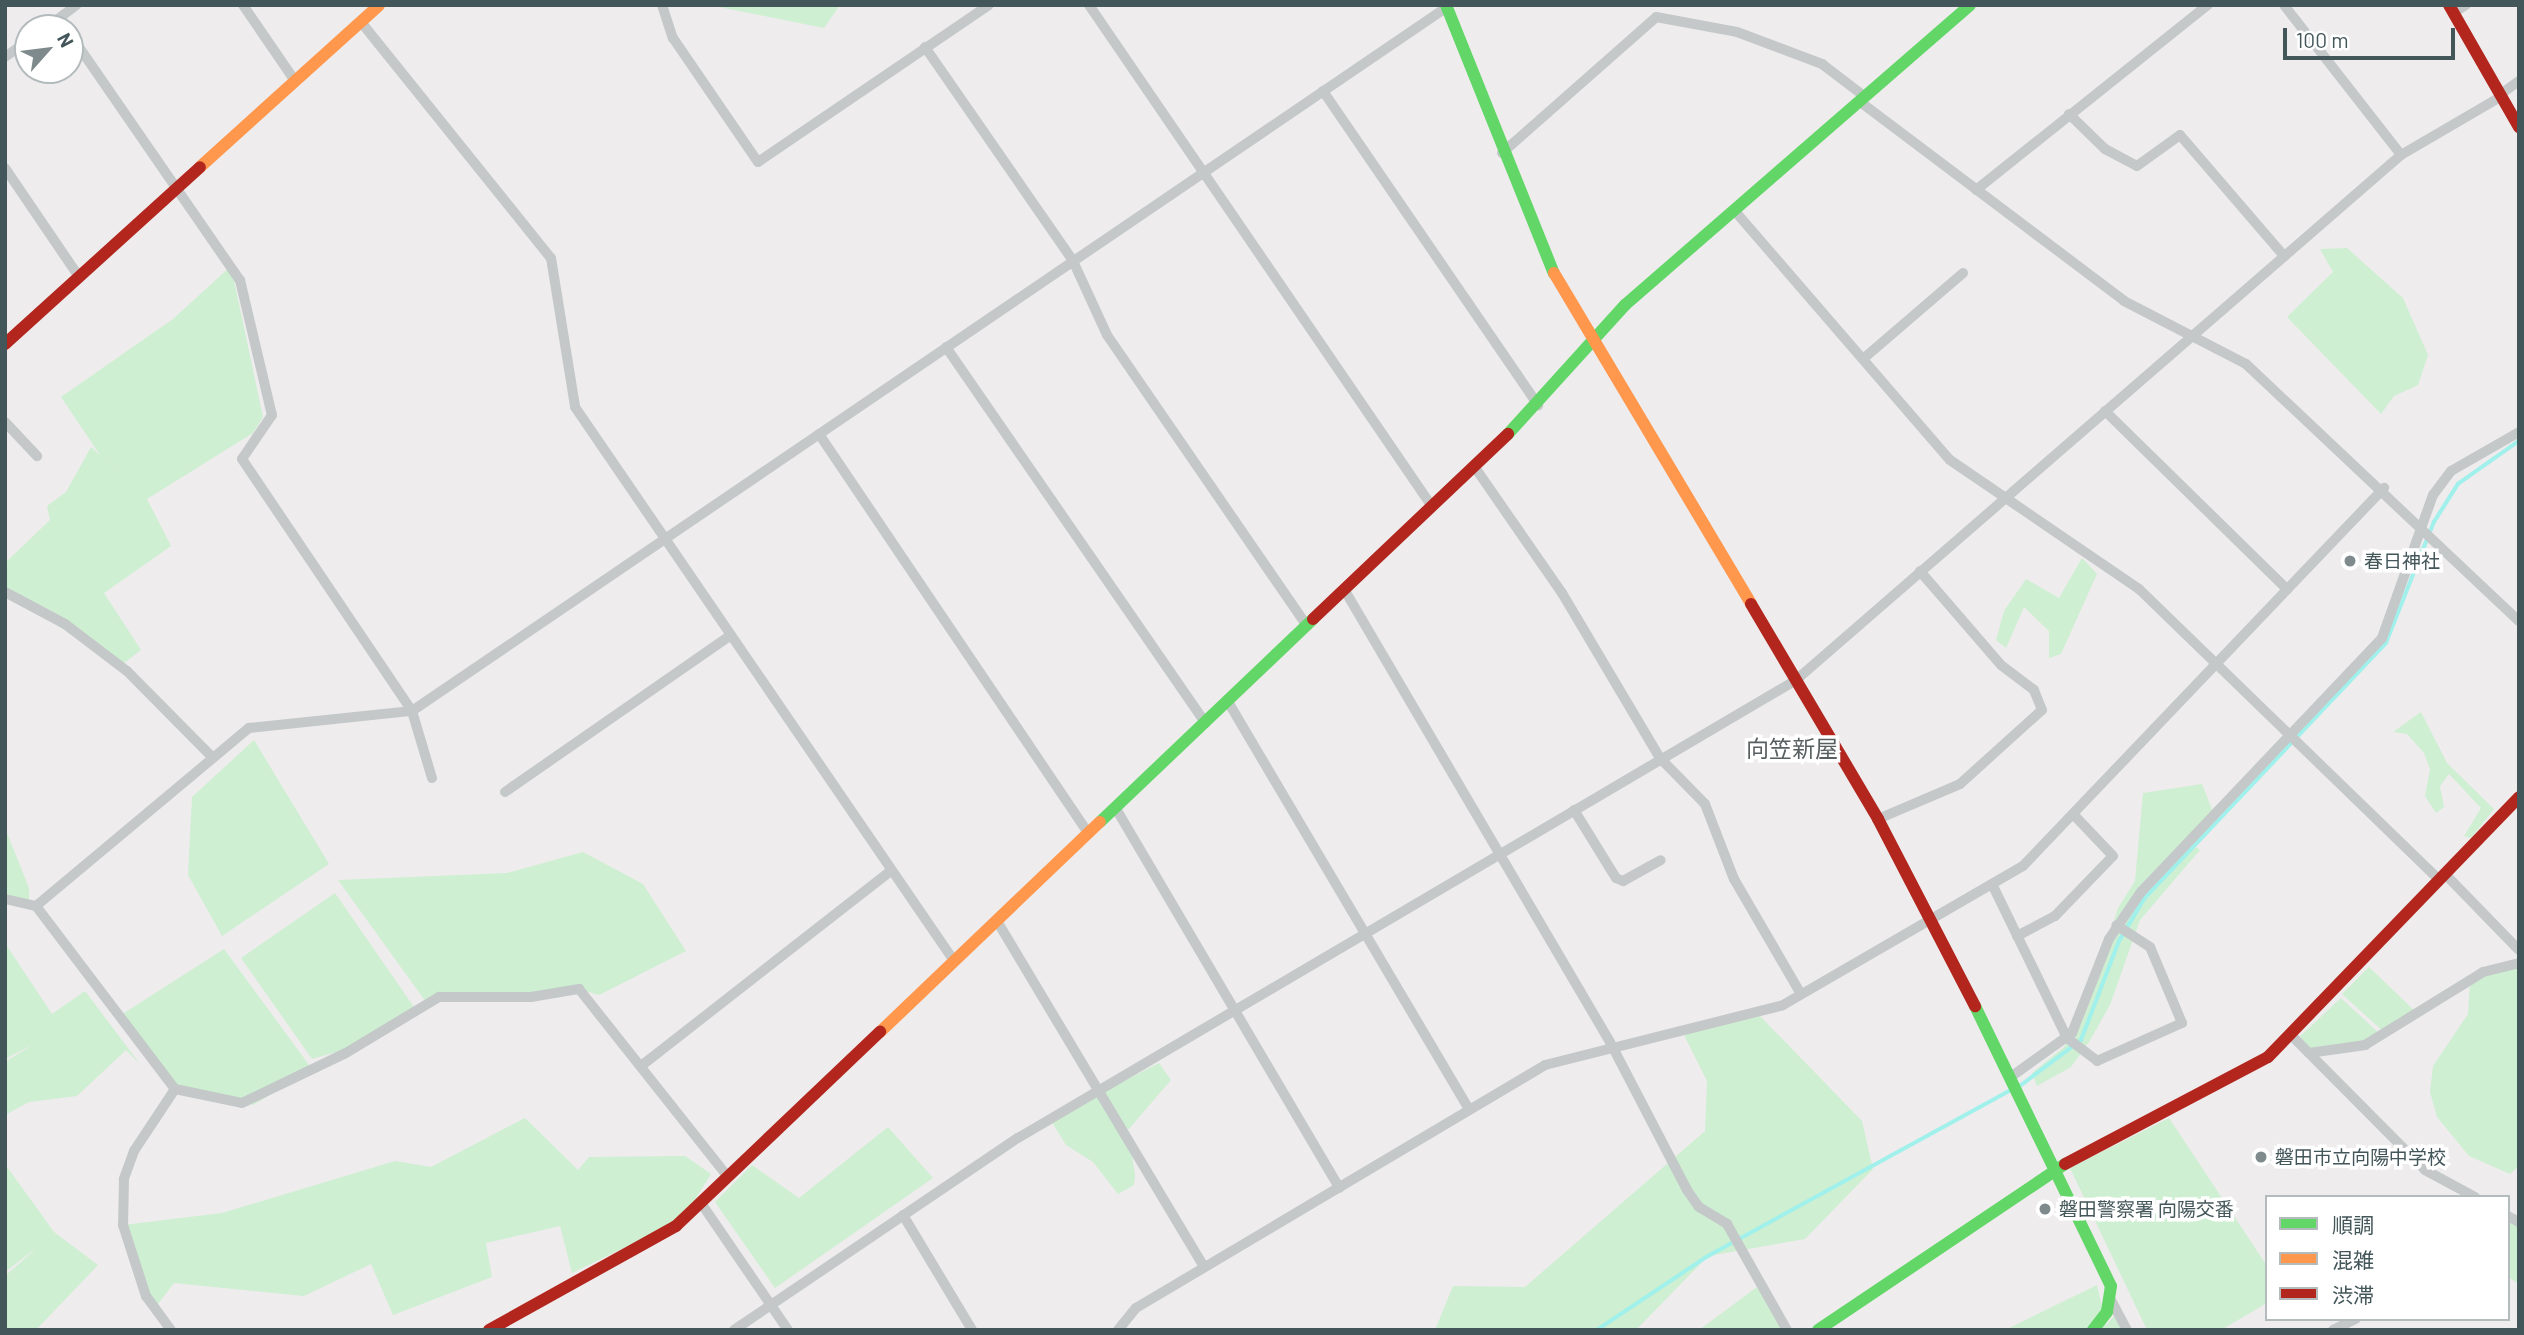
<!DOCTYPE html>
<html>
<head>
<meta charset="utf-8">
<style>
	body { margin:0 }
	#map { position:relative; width:2524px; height:1335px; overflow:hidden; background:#eeeced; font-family:Barlow,"Noto Sans JP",sans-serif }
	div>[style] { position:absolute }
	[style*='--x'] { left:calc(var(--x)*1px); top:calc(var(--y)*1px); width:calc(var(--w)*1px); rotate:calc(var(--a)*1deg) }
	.green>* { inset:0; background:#ceefd2 }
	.stream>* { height:3.5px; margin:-1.75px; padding:0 1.75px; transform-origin:1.75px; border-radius:1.75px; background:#a0f0eb }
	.street>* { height:10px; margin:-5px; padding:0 5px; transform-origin:5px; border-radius:5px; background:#c4c8c9 }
	.fast>* { height:12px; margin:-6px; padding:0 6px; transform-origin:6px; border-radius:6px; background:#63d668 }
	.slow>* { height:12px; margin:-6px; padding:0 6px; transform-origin:6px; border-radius:6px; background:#ff974d }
	.jam>* { height:12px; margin:-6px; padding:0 6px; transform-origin:6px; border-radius:6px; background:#b3261e }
	.dots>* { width:19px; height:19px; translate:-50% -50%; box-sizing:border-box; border:4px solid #fff; border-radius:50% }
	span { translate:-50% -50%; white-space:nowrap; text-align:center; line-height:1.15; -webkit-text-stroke:7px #fff; paint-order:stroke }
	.poi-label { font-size:19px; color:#43565a }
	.left { translate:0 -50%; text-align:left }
	.quarter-label { font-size:23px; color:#585f61 }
	.frame { position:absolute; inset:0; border:7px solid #43565a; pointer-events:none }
	.legend { position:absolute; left:2265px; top:1195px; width:245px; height:126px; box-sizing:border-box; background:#fff; border:2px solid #b4bbbd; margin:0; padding:9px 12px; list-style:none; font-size:21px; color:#43565a }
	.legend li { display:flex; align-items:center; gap:14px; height:35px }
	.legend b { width:35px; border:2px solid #b4bbbd }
	.north { position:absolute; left:14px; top:14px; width:70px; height:70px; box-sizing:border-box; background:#fff; border:2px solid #b4bbbd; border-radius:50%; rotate:62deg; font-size:19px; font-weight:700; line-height:28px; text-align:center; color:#43565a }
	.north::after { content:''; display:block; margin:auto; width:24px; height:32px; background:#7f8a8d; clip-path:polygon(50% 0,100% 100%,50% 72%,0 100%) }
	.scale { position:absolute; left:2283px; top:28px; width:172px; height:32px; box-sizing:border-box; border:4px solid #43565a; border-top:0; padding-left:9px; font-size:21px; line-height:24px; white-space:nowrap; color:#43565a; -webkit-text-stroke:5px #fff; paint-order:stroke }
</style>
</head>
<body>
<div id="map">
	<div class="green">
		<i style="clip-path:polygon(709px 5px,840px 5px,824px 28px)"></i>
		<i style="clip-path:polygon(2347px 248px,2403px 298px,2428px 355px,2418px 385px,2394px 396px,2381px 414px,2287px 317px,2333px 272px,2320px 249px)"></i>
		<i style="clip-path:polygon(231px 266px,263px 417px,253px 433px,147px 499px,171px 546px,104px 593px,141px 650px,120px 666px,5px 591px,5px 563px,50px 520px,47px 506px,66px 492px,91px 447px,135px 487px,100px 455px,61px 397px,173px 319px)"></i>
		<i style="clip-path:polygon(2082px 558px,2097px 574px,2061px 654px,2049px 658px,2049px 631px,2024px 607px,2006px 648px,1996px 640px,2004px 611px,2026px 579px,2059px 598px)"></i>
		<i style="clip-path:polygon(2421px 712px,2447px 763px,2494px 809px,2471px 838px,2464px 836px,2481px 808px,2449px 774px,2440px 786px,2444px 807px,2436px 813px,2425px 796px,2430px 769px,2424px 753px,2407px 734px,2393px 732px)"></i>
		<i style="clip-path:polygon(254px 740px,329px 864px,222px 936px,188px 875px,192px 797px)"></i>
		<i style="clip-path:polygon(2202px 784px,2215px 817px,2189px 843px,2200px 850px,2140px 920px,2110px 1005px,2089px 1042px,2071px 1067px,2037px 1086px,2032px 1073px,2064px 1047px,2083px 1016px,2118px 908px,2135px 881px,2143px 793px)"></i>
		<i style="clip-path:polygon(5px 828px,29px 888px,29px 901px,5px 894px)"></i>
		<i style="clip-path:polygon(583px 852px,643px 884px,686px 951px,599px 995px,579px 989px,426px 1002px,338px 880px,507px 873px)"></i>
		<i style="clip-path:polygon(335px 893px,414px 1007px,357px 1046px,312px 1059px,241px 958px)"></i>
		<i style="clip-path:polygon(5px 943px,52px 1014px,85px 991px,140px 1064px,126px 1050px,77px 1096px,29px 1102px,5px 1115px,5px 1062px,34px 1044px,5px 1059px)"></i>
		<i style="clip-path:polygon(224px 949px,312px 1069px,253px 1105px,175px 1089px,121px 1015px)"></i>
		<i style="clip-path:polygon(2519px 963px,2519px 1166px,2510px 1174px,2469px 1156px,2437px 1117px,2430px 1092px,2433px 1066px,2468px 1014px,2470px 980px)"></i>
		<i style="clip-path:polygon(2369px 967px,2420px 1016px,2386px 1034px,2342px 994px)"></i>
		<i style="clip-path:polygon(2341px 998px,2382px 1036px,2309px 1053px,2296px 1040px)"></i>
		<i style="clip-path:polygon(1756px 1012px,1862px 1121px,1873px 1169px,1805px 1239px,1708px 1256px,1636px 1330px,1435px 1330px,1453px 1286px,1525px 1287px,1705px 1131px,1707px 1081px,1682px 1031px)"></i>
		<i style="clip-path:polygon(1159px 1063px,1171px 1080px,1128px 1130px,1135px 1175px,1134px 1185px,1118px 1194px,1093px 1162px,1066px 1145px,1050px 1119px)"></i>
		<i style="clip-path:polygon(525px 1118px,578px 1170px,589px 1157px,685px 1156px,711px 1174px,683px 1219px,572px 1273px,560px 1226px,486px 1243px,492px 1277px,393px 1315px,371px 1264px,304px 1296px,174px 1283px,155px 1308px,123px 1225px,222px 1213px,395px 1161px,431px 1167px)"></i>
		<i style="clip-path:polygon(2169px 1118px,2267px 1266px,2267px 1303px,2221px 1330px,2147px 1330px,2070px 1168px)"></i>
		<i style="clip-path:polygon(888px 1127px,933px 1178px,775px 1288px,715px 1202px,752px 1165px,799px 1198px)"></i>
		<i style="clip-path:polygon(5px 1164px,54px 1232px,98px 1265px,36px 1330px,5px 1330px,5px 1276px,38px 1247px,5px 1272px)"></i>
		<i style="clip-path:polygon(2508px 1215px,2519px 1220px,2519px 1284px,2508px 1277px)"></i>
		<i style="clip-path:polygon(2097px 1285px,2106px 1325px,2114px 1316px,2123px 1330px,2005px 1330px)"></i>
		<i style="clip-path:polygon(1757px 1287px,1785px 1330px,1699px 1330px)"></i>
	</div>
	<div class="stream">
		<i style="--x:2020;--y:1086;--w:76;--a:-37"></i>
		<i style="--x:2081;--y:1040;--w:106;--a:-69"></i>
		<i style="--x:2119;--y:941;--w:49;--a:-59.2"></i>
		<i style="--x:2144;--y:899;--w:352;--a:-46.6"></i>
		<i style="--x:2386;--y:643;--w:130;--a:-68.4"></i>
		<i style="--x:2434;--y:522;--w:45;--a:-57.7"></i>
		<i style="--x:2458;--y:484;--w:75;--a:-35.2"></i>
		<i style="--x:1597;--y:1330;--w:133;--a:-33.7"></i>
		<i style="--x:1708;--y:1256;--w:348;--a:-28.7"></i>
	</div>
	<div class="street">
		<i style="--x:243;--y:5;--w:92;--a:55.6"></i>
		<i style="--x:662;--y:5;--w:35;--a:72"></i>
		<i style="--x:673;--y:38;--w:150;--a:55.6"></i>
		<i style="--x:758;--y:162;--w:279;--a:-34.2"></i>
		<i style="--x:1089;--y:5;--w:606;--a:55.63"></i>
		<i style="--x:2284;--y:5;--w:190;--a:52"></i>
		<i style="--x:2453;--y:13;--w:15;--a:-32"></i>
		<i style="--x:59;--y:19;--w:11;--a:52"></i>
		<i style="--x:361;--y:22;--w:303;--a:51.2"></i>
		<i style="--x:551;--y:258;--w:151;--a:80.8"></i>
		<i style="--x:575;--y:407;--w:671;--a:55.62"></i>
		<i style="--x:46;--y:28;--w:38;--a:-37"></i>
		<i style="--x:70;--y:34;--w:299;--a:55.4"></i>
		<i style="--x:240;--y:280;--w:139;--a:76.7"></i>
		<i style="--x:272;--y:415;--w:53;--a:124.3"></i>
		<i style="--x:242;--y:459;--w:304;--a:56"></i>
		<i style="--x:412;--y:711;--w:70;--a:73.4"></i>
		<i style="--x:925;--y:47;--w:260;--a:55.3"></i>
		<i style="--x:1073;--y:261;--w:81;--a:65.3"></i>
		<i style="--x:1107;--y:335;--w:353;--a:55.5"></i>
		<i style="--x:5;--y:57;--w:28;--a:-35"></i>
		<i style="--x:1323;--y:91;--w:381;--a:55.6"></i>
		<i style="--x:2501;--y:94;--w:22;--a:-36"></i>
		<i style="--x:1859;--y:101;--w:332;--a:37"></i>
		<i style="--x:2124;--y:301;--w:137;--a:27.3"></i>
		<i style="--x:2246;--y:364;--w:375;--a:43.3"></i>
		<i style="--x:2069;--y:114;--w:50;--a:44.2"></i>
		<i style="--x:2105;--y:149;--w:36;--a:28"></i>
		<i style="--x:2137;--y:166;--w:53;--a:-35.8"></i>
		<i style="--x:2180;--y:135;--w:160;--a:49.3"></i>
		<i style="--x:1502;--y:153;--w:205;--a:-41.4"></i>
		<i style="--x:1656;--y:17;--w:82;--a:10.5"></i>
		<i style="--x:1737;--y:32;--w:91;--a:20.6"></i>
		<i style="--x:1822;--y:64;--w:53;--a:37.3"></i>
		<i style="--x:5;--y:168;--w:132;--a:55.8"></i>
		<i style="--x:1976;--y:190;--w:297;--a:-38.6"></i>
		<i style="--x:1734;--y:210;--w:330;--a:49.2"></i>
		<i style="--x:1950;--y:460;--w:229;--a:34.3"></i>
		<i style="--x:2139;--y:589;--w:418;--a:44.1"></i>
		<i style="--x:946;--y:347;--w:457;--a:55.4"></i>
		<i style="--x:1863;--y:359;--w:132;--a:-40.7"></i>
		<i style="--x:2105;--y:411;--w:255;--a:44.4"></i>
		<i style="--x:5;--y:422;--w:47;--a:46.7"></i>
		<i style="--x:819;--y:434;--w:481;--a:56"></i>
		<i style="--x:1474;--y:466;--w:155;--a:55.3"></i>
		<i style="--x:1562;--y:593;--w:192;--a:59.3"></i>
		<i style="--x:1660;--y:758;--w:64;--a:45.6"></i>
		<i style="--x:1705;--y:804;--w:80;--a:68.9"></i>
		<i style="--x:1734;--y:879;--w:133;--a:59.8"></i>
		<i style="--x:1344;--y:589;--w:525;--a:59.58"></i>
		<i style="--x:1610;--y:1042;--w:167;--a:62.5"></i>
		<i style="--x:1687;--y:1190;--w:21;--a:55"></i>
		<i style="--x:1699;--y:1207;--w:33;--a:31"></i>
		<i style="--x:1727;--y:1224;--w:122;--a:60.5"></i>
		<i style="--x:5;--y:592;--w:68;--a:28.1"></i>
		<i style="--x:65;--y:624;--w:78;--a:37.2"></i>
		<i style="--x:127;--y:671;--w:122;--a:45.3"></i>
		<i style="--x:1227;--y:700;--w:476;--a:59.4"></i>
		<i style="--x:505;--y:792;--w:275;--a:-34.8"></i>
		<i style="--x:1115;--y:807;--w:442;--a:59.5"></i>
		<i style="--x:1574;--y:810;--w:80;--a:58.3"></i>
		<i style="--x:1616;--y:878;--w:8;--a:23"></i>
		<i style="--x:1623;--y:881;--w:43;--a:-28.9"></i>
		<i style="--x:1878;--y:819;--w:89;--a:-23.1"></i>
		<i style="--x:1960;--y:784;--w:110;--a:-42.1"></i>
		<i style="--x:2042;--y:710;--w:22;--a:-112"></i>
		<i style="--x:2034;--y:690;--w:41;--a:-142.9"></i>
		<i style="--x:2001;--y:665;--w:124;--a:-130.8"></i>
		<i style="--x:2445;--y:874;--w:106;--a:45.8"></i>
		<i style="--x:1992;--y:884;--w:171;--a:64"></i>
		<i style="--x:2067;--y:1038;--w:38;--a:37"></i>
		<i style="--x:2097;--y:1061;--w:93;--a:-24.1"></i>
		<i style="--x:2182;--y:1023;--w:82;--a:-112.8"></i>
		<i style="--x:2150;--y:947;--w:40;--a:-147.1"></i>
		<i style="--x:5;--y:899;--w:32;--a:13"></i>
		<i style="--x:36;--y:906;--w:230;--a:52.8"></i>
		<i style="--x:175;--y:1089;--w:74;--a:123.5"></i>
		<i style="--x:134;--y:1151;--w:30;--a:110"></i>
		<i style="--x:124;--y:1179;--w:46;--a:91.2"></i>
		<i style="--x:123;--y:1225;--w:75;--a:72.1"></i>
		<i style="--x:146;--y:1296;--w:42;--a:53.7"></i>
		<i style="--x:36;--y:906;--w:278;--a:-39.9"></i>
		<i style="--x:249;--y:728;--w:164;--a:-6"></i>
		<i style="--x:412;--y:711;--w:1252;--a:-34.22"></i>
		<i style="--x:997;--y:921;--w:403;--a:59.1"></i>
		<i style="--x:2017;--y:936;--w:43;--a:-27.8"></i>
		<i style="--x:2055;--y:916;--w:83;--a:-46"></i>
		<i style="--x:2113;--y:856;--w:58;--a:-133.6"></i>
		<i style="--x:2291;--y:1035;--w:190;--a:45.2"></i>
		<i style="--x:2425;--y:1170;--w:57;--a:28.4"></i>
		<i style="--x:2309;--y:1053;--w:57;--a:-8.1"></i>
		<i style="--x:2365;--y:1045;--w:139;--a:-31.7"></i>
		<i style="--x:2483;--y:972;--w:37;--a:-14"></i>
		<i style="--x:641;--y:1066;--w:318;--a:-38"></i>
		<i style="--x:2012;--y:1076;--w:74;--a:-35.6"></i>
		<i style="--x:2072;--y:1033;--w:101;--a:-68.5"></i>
		<i style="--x:2109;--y:939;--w:57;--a:-55.8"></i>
		<i style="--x:2141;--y:892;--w:350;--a:-46.5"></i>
		<i style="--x:2382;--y:638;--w:152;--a:-70.4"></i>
		<i style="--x:2433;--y:495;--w:30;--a:-53"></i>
		<i style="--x:2451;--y:471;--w:78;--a:-29.8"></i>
		<i style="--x:175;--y:1089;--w:68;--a:11.8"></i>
		<i style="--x:242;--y:1103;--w:115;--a:-25.7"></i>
		<i style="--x:346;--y:1053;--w:109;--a:-31.1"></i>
		<i style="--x:439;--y:997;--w:92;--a:0"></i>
		<i style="--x:531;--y:997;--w:49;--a:-9.5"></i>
		<i style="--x:579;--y:989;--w:238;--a:51.6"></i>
		<i style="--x:701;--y:1203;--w:154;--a:55.6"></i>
		<i style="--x:903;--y:1215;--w:134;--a:59"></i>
		<i style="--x:2508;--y:1216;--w:13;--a:29"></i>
		<i style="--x:2111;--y:1300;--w:34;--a:62"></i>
		<i style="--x:734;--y:1330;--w:343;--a:-34.1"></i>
		<i style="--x:1018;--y:1138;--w:903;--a:-30.48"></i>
		<i style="--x:1796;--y:680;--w:801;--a:-40.95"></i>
		<i style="--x:2401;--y:155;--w:117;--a:-30.3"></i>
		<i style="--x:1118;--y:1330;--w:28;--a:-51"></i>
		<i style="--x:1136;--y:1308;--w:476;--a:-30.7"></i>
		<i style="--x:1545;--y:1065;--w:245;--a:-14.1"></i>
		<i style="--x:1783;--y:1005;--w:277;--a:-30.1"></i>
		<i style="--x:2023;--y:866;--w:523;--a:-46.32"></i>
		<i style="--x:2333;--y:1330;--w:25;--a:-26"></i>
	</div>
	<div class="fast">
		<i style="--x:1446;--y:5;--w:289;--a:68.1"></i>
		<i style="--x:1508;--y:434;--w:174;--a:-47.8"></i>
		<i style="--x:1625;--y:305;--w:457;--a:-41"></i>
		<i style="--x:1100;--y:822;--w:294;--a:-43.6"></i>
		<i style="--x:1975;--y:1006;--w:311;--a:64.1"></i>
		<i style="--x:2111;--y:1286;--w:26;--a:99"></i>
		<i style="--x:2107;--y:1312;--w:23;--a:128"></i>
		<i style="--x:1818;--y:1330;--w:298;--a:-33.9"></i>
	</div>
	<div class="slow">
		<i style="--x:200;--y:167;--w:241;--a:-42.1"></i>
		<i style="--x:1554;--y:273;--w:385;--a:59.2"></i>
		<i style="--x:880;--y:1032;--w:304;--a:-43.7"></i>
	</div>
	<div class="jam">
		<i style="--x:2449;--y:5;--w:141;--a:60.2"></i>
		<i style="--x:5;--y:344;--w:263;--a:-42.2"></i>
		<i style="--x:1751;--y:604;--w:250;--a:59.4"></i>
		<i style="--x:1878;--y:819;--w:211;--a:62.6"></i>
		<i style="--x:1313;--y:619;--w:269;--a:-43.5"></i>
		<i style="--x:2065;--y:1164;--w:229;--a:-27.8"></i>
		<i style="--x:2268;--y:1057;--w:361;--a:-46"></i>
		<i style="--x:489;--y:1330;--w:214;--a:-29.1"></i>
		<i style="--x:676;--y:1226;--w:282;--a:-43.6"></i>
	</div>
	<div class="dots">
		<i style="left:2350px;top:561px;background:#7f8a8d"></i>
		<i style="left:2261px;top:1157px;background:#7f8a8d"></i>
		<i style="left:2045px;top:1209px;background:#7f8a8d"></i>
	</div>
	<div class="poi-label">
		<span class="left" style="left:2364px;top:561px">春日神社</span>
		<span class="left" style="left:2275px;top:1157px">磐田市立向陽中学校</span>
		<span class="left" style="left:2059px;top:1209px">磐田警察署 向陽交番</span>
	</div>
	<div class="quarter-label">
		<span style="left:1792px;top:748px">向笠新屋</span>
	</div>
	<div class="frame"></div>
	<ul class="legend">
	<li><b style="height:9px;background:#63d668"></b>順調</li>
	<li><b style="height:9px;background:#ff974d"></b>混雑</li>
	<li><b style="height:9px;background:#b3261e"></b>渋滞</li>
	</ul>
	<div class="north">N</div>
	<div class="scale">100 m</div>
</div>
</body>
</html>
